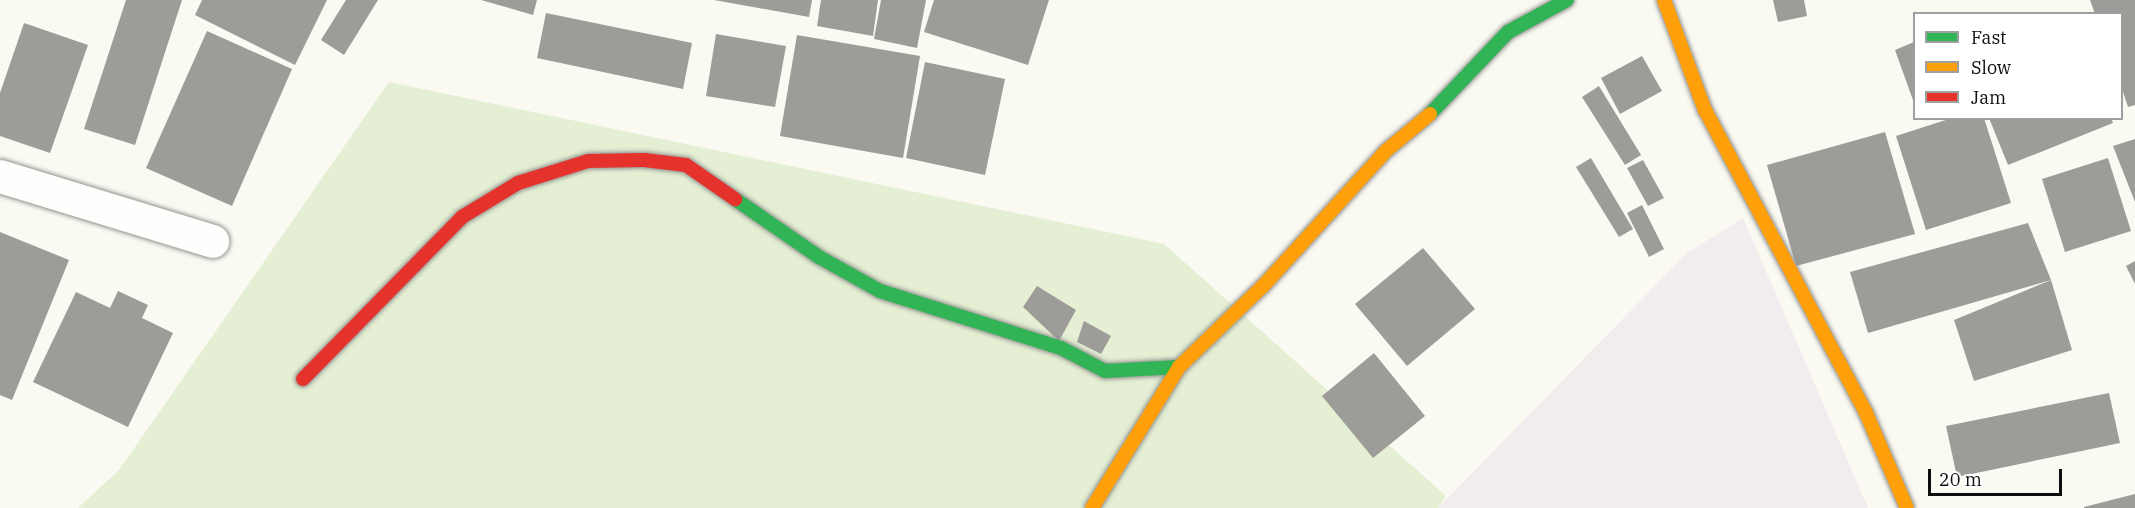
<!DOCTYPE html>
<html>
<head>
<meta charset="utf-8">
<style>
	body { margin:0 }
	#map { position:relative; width:2135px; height:508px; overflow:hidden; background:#faf9f2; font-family:"IBM Plex Serif",serif }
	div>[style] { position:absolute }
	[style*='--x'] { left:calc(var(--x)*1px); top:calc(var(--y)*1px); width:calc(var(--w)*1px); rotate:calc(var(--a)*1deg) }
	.industrial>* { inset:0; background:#f2ecef }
	.green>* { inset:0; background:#e4efd3 }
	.building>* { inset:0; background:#9e9c98 }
	.roads { filter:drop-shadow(0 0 2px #949491) drop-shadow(0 0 2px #949491) }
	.street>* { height:33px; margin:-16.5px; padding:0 16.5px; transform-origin:16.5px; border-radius:16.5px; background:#fefefd }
	.fast>* { height:14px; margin:-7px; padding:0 7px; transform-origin:7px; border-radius:7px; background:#30b455 }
	.slow>* { height:14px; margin:-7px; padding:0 7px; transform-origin:7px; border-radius:7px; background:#ff9f0a }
	.jam>* { height:14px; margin:-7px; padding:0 7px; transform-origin:7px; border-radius:7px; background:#e5322d }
	span { translate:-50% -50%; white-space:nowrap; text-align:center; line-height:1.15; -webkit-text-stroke:6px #fff; paint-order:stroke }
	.legend { position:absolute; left:1913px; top:12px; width:210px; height:108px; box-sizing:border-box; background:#fff; border:2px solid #9f9f9f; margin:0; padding:8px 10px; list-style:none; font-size:18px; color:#0e0e0e }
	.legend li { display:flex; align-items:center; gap:12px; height:30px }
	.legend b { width:30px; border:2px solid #9f9f9f }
	.scale { position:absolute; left:1928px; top:469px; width:134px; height:27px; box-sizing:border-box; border:3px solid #0e0e0e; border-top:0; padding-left:8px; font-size:18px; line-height:21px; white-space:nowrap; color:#0e0e0e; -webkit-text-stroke:4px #fff; paint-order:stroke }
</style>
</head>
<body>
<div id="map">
	<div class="industrial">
		<i style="clip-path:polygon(1743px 218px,1868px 508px,1438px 508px,1687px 253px)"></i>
	</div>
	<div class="green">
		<i style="clip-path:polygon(389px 82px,1164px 244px,1446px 496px,1438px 508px,78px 508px,119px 470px)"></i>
	</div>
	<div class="building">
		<i style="clip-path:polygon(126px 0,182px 0,135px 145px,84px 129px)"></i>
		<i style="clip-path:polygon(202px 0,327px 0,295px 65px,195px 15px)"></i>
		<i style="clip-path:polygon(346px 0,378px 0,344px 55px,321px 40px)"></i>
		<i style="clip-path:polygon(481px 0,537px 0,533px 15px)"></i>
		<i style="clip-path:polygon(714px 0,812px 0,809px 17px)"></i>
		<i style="clip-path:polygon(821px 0,878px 0,873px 36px,817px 26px)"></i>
		<i style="clip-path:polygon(881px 0,926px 0,917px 48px,874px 39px)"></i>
		<i style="clip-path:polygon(934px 0,1049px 0,1028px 65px,924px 32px)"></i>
		<i style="clip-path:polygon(1773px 0,1804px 0,1807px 16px,1778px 22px)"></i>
		<i style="clip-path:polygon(2090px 0,2135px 0,2135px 105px,2128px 107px,2122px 89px,2122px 14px,2095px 14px)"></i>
		<i style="clip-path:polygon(546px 13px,692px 43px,683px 89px,537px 58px)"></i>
		<i style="clip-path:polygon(24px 23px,88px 45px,50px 153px,0 136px,0 93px)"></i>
		<i style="clip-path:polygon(207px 31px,292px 69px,232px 206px,146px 168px)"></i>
		<i style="clip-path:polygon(716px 34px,786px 46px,775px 107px,706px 96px)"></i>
		<i style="clip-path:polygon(797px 35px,920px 56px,903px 158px,780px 136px)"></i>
		<i style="clip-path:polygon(1914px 42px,1914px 103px,1895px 50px)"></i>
		<i style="clip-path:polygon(1642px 56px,1662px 91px,1620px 114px,1601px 78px)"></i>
		<i style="clip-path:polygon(925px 62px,1005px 79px,985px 175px,906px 158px)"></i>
		<i style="clip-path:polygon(1599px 86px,1641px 155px,1625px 165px,1582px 97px)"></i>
		<i style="clip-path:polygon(1952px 118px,1984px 118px,2011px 203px,1926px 230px,1896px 136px)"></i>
		<i style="clip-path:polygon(1989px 118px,2111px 118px,2113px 123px,2008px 165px)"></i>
		<i style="clip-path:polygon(1885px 132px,1915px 234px,1796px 266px,1767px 165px)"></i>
		<i style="clip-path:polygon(2135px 139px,2135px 202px,2113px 146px)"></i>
		<i style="clip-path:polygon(1591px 158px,1633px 229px,1619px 237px,1576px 167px)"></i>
		<i style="clip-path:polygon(2108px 158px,2131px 231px,2065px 252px,2042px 179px)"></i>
		<i style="clip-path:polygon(1643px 160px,1664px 198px,1648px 206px,1627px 168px)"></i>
		<i style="clip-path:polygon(1642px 205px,1664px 249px,1649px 257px,1627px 213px)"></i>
		<i style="clip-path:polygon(2028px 223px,2051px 280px,1868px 333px,1850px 272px)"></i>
		<i style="clip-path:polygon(0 232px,69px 260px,12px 400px,0 395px)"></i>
		<i style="clip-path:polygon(1423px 248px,1475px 309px,1407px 366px,1355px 304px)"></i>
		<i style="clip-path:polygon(2135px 261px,2135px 284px,2126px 266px)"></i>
		<i style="clip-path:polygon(2051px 280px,2072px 350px,1974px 381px,1954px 320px)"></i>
		<i style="clip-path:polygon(1037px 286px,1076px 310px,1059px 341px,1023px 307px)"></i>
		<i style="clip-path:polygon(118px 291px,148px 305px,142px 318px,173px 333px,128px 427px,33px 382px,76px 292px,110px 308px)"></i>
		<i style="clip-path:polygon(1084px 321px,1111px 336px,1101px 354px,1077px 342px)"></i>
		<i style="clip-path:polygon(1374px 353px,1425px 416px,1373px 458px,1322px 396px)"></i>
		<i style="clip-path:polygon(2109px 393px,2120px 443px,1957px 477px,1946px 426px)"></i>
		<i style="clip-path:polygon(2135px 494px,2135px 508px,2084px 508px,2084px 507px)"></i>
	</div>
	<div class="roads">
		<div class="street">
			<i style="--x:0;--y:176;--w:222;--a:17"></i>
		</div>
		<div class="fast">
			<i style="--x:1430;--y:114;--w:113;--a:-46.4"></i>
			<i style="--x:1508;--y:32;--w:67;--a:-28.5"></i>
			<i style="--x:735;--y:199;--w:102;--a:34.6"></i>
			<i style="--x:819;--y:257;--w:70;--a:29.1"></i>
			<i style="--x:880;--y:291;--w:190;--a:17.5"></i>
			<i style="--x:1061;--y:348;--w:50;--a:27.6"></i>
			<i style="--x:1105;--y:371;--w:74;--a:-3.1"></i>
		</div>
		<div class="slow">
			<i style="--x:1664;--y:0;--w:117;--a:69.6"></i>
			<i style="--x:1705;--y:110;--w:343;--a:62"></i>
			<i style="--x:1866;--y:413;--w:103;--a:66.7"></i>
			<i style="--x:1092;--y:508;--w:166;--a:-58.3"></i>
			<i style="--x:1179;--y:367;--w:118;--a:-44"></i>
			<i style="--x:1264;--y:285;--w:183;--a:-47.7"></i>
			<i style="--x:1387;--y:150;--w:56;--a:-39.9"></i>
		</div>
		<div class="jam">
			<i style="--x:303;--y:379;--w:227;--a:-45.5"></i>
			<i style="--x:462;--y:217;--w:66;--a:-31.3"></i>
			<i style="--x:518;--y:183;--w:73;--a:-17.4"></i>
			<i style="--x:588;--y:161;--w:56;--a:-1"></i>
			<i style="--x:644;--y:160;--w:42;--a:6.8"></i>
			<i style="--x:686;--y:165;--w:60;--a:34.8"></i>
		</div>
	</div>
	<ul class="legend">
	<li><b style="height:8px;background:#30b455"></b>Fast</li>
	<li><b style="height:8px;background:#ff9f0a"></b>Slow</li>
	<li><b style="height:8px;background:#e5322d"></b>Jam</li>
	</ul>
	<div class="scale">20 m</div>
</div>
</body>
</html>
